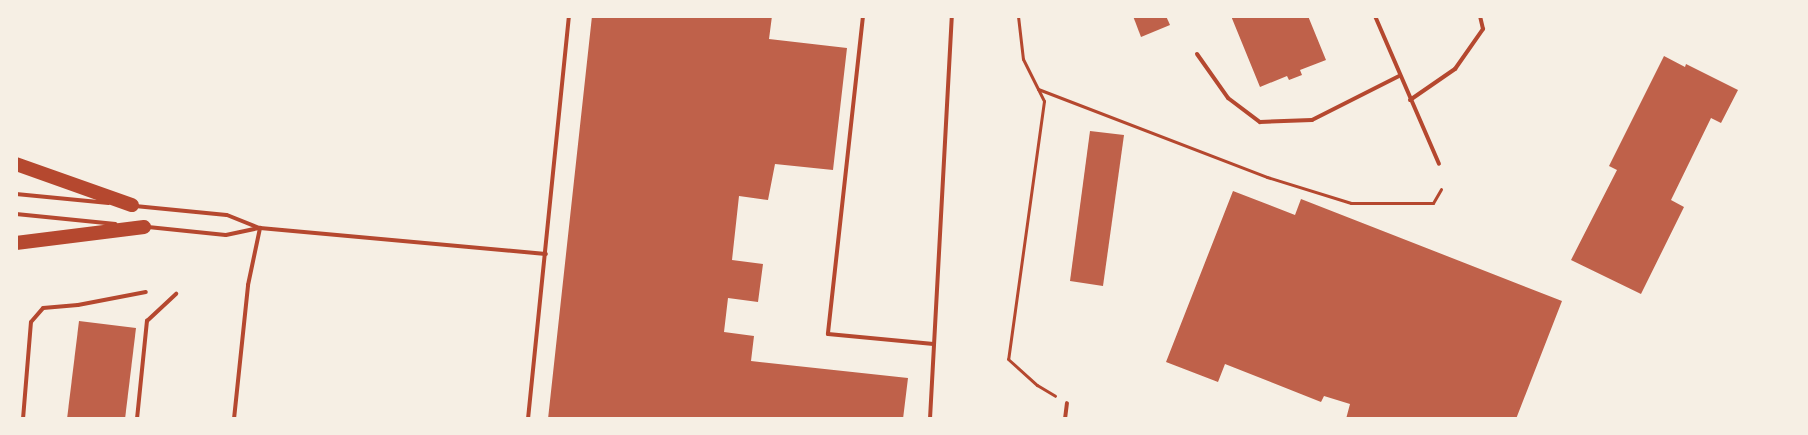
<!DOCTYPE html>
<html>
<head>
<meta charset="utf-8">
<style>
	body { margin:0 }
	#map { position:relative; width:1808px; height:435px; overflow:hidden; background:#f6efe4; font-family:Roboto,sans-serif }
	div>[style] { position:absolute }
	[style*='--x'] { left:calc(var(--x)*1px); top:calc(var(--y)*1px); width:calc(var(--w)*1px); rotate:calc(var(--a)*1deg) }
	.building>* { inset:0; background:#bf614a }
	.path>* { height:3px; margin:-1.5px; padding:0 1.5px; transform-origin:1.5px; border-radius:1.5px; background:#b5482f }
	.service>* { height:4px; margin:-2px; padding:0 2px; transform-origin:2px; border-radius:2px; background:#b5482f }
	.trunk>* { height:14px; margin:-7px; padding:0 7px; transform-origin:7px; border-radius:7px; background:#b5482f }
	span { translate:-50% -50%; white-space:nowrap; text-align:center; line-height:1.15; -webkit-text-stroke:4px #f6efe4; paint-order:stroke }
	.frame { position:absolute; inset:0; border:18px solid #f6efe4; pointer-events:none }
</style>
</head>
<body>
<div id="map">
	<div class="building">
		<i style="clip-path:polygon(592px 16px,772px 16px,769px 39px,847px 48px,833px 170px,775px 164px,768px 200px,739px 196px,732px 260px,763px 264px,758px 302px,728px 298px,724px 332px,754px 336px,751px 361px,908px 378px,903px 419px,548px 419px)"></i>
		<i style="clip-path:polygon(1133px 16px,1166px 16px,1170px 25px,1141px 37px)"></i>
		<i style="clip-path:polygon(1231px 16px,1308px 16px,1326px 60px,1300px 70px,1302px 75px,1289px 80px,1287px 76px,1260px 87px)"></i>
		<i style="clip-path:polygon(1664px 56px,1685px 67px,1686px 64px,1738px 90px,1721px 123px,1711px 118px,1671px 200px,1684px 207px,1641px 294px,1571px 260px,1617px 170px,1609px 166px)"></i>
		<i style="clip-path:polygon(1090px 131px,1124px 135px,1103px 286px,1070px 281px)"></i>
		<i style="clip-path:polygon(1233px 191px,1295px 215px,1301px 199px,1562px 301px,1516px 419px,1346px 419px,1350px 404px,1324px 396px,1321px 402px,1225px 364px,1218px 382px,1166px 362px)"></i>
		<i style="clip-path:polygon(79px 321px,136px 328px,125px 419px,67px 419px)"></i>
	</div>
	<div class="path">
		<i style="--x:1018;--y:16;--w:43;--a:83.4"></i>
		<i style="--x:1023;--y:59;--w:47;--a:63.4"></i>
		<i style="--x:1044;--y:101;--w:260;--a:97.9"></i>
		<i style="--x:1008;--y:359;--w:39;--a:42"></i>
		<i style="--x:1037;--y:385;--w:21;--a:31"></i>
		<i style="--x:1038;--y:89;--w:245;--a:21"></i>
		<i style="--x:1267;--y:177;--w:88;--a:17.2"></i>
		<i style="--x:1351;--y:203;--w:82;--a:0"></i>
		<i style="--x:1433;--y:203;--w:16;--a:-60"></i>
	</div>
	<div class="service">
		<i style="--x:863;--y:16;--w:320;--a:96.3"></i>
		<i style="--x:828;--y:334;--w:106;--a:5.4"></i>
		<i style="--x:1375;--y:16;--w:161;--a:66.6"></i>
		<i style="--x:1197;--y:54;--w:54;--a:54.8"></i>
		<i style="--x:1228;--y:98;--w:40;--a:37"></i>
		<i style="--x:1260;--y:122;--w:52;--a:-2.2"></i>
		<i style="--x:1312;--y:120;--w:97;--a:-26.8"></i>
		<i style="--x:1410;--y:100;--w:55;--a:-34.6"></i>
		<i style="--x:1455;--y:69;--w:49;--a:-55"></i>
		<i style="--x:1483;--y:29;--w:13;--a:-103"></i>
		<i style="--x:16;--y:194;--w:93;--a:5.5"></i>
		<i style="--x:135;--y:206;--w:92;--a:5.6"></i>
		<i style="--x:227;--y:215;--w:35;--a:22"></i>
		<i style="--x:260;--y:228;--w:287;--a:5.2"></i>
		<i style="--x:16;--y:214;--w:100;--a:5.7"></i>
		<i style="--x:148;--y:227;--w:78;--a:5.9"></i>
		<i style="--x:226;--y:235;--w:35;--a:-12"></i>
		<i style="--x:23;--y:419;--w:97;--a:-85.3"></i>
		<i style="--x:31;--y:322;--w:18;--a:-49"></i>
		<i style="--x:43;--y:308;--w:35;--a:-5"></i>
		<i style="--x:78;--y:305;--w:69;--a:-10.8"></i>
		<i style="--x:137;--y:419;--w:99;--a:-84.2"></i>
		<i style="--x:147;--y:321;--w:40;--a:-43"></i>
		<i style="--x:234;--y:419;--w:135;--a:-84"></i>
		<i style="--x:248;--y:285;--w:58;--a:-78.1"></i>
		<i style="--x:528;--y:419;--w:405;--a:-84.2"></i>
		<i style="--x:930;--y:419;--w:404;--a:-86.9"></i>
		<i style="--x:1065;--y:419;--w:16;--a:-83"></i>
	</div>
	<div class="trunk">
		<i style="--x:16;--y:164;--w:123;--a:19.5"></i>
		<i style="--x:16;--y:243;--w:129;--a:-7.1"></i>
	</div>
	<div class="frame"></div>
</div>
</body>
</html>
